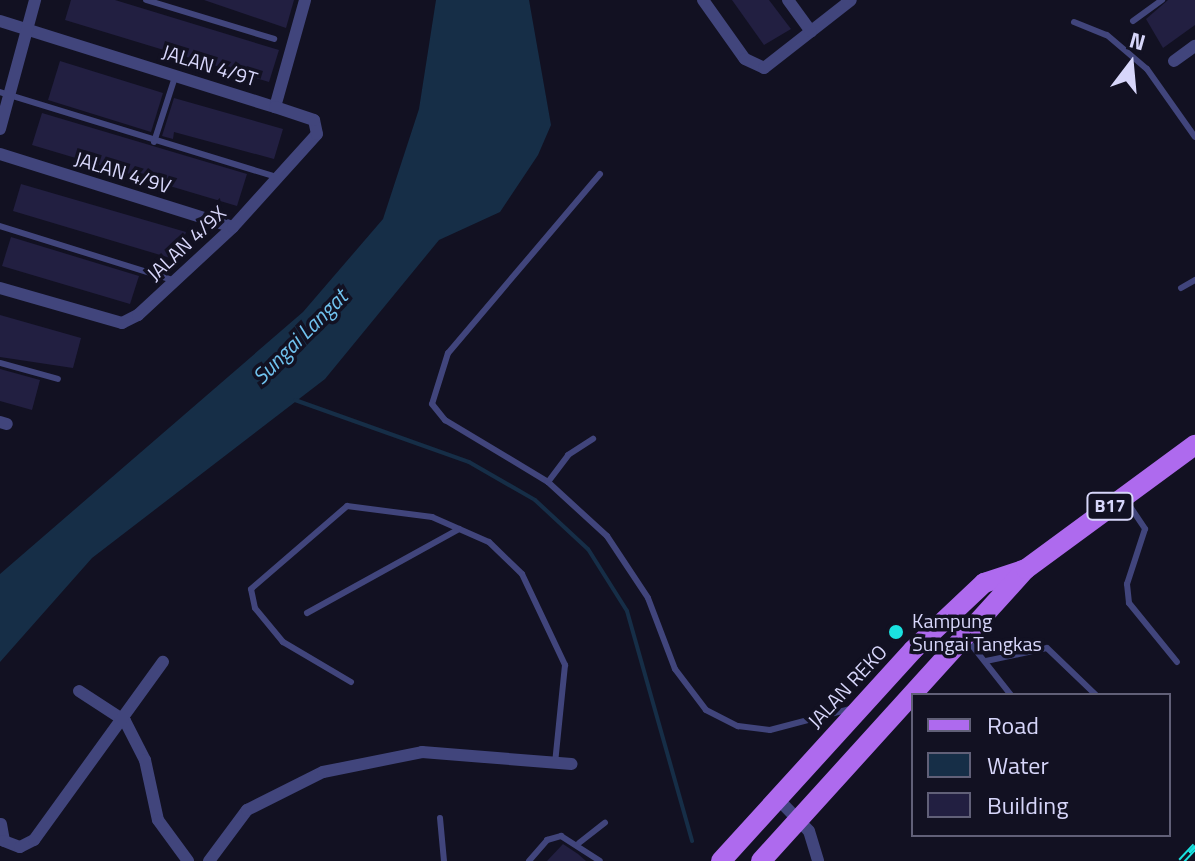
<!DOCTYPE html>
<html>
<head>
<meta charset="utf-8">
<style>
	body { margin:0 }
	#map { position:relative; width:1195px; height:861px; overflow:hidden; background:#121122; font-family:"Titillium Web",sans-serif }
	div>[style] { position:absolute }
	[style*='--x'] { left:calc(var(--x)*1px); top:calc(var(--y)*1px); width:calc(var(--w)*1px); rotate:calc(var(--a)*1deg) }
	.water>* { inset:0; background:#162e47 }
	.stream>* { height:4px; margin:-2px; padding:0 2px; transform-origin:2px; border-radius:2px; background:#162e47 }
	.building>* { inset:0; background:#221f41 }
	.service>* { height:6px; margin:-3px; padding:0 3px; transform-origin:3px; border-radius:3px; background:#41457c }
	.minor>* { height:12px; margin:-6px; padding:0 6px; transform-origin:6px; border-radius:6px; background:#41457c }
	.primary>* { height:20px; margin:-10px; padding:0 10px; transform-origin:10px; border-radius:10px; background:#ae6aee }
	.rail>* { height:7px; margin-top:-3.5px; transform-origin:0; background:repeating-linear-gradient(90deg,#121122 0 12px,#1ae2e0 0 24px); box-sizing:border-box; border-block:2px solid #1ae2e0 }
	.dots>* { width:22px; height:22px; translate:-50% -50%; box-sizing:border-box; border:4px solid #121122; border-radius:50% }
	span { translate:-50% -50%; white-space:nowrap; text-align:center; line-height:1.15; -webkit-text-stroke:7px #121122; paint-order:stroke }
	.shield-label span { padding:2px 6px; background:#121122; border:2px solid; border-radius:6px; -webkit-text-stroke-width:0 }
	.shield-label { font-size:18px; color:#d7d6fa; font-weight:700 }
	.street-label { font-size:20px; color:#d7d6fa }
	.poi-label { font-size:20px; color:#d7d6fa }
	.left { translate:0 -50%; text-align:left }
	.water-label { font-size:22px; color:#70c2ee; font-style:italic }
	.legend { position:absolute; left:911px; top:693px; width:260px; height:144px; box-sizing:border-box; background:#121122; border:2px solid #616078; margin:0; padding:10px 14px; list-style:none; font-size:24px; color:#d7d6fa }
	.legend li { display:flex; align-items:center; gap:16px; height:40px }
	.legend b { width:40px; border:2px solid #616078 }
	.north { position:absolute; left:1091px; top:24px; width:80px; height:80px; -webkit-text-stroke:6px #121122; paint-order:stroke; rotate:16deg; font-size:22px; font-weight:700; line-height:32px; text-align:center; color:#d7d6fa }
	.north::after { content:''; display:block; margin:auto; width:28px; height:36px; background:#d7d6fa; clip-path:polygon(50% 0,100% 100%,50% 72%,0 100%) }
</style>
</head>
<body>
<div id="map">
	<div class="water">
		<i style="clip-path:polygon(436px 0,529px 0,551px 125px,538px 155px,500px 212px,439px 240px,325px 379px,92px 558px,0 662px,0 574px,303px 312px,383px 219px,419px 109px)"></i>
	</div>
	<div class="stream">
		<i style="--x:295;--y:400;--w:185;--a:19.6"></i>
		<i style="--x:469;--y:462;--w:76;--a:29.9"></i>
		<i style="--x:535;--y:500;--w:72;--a:42.8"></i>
		<i style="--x:588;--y:549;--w:73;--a:57.8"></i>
		<i style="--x:627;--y:611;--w:239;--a:74.2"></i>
	</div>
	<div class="building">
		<i style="clip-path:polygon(71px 0,115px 0,279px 50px,269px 82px,65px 20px)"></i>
		<i style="clip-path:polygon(204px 0,294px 0,286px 28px)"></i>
		<i style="clip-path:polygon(732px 0,769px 0,791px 29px,764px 45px)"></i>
		<i style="clip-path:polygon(1168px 0,1195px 0,1195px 25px,1163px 48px,1146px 19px)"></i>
		<i style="clip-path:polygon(60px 61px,163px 93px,151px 132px,48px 100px)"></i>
		<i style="clip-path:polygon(174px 98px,283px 129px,274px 159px,174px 132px,173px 139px,162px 136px)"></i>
		<i style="clip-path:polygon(42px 113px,247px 174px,237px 206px,32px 145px)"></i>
		<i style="clip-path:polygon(21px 184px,186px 232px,177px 260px,13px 211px)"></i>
		<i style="clip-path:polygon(11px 237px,139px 276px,130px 304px,2px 266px)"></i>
		<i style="clip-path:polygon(0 315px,81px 338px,73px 368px,0 357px)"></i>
		<i style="clip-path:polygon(0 369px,40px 380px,32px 410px,0 401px)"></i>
		<i style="clip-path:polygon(563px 844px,578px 854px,586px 861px,547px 861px)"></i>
	</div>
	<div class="service">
		<i style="--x:146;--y:0;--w:134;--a:16.9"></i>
		<i style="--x:1133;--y:21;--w:36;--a:-36"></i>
		<i style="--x:1074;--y:22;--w:35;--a:22"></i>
		<i style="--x:1107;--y:35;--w:52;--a:40.4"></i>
		<i style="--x:1147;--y:69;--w:83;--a:54.8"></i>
		<i style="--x:0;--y:92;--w:289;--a:17.1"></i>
		<i style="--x:154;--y:142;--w:68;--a:-72.1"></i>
		<i style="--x:600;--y:174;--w:235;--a:130.3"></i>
		<i style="--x:448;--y:353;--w:53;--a:107.4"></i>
		<i style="--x:432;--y:404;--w:21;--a:51"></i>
		<i style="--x:445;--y:420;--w:120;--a:31"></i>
		<i style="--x:548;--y:482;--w:80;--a:42.5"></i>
		<i style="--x:607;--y:536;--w:74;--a:56.5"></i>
		<i style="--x:648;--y:598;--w:76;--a:69.2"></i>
		<i style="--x:675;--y:669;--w:51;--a:52.9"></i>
		<i style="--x:706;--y:710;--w:36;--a:27"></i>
		<i style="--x:738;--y:726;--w:32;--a:7"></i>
		<i style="--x:770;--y:730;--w:83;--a:-14.7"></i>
		<i style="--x:0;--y:226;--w:183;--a:17.4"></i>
		<i style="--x:1181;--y:288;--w:16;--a:-30"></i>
		<i style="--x:0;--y:363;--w:60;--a:15.4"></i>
		<i style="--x:548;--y:482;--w:34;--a:-53"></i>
		<i style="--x:568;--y:455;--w:30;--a:-33"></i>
		<i style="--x:1125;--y:499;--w:36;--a:56"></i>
		<i style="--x:1145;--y:529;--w:58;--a:108.1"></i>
		<i style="--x:1127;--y:584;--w:19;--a:84"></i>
		<i style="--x:1129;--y:603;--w:76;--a:50.9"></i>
		<i style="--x:307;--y:613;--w:174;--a:-28.9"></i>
		<i style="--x:966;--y:638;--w:73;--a:51.7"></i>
		<i style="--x:986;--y:661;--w:62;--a:-12"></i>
		<i style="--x:1047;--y:648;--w:68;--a:43.8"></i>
		<i style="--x:351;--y:682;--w:79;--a:-149.5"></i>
		<i style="--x:283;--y:642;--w:44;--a:-129.5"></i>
		<i style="--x:255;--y:608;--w:19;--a:-102"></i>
		<i style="--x:251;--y:589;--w:127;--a:-40.8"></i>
		<i style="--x:347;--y:506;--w:86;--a:7.4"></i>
		<i style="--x:432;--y:517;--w:62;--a:23.7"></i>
		<i style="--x:489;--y:542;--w:46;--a:44.1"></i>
		<i style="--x:522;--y:574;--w:101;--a:64.7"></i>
		<i style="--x:565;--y:665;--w:99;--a:95.8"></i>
		<i style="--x:440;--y:818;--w:43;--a:84.7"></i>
		<i style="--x:579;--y:843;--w:33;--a:-38"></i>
		<i style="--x:529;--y:861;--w:28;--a:-49"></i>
		<i style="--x:547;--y:840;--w:15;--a:-16"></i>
		<i style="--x:561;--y:836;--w:46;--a:32.7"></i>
	</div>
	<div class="minor">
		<i style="--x:703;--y:0;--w:72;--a:54.6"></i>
		<i style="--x:745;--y:59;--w:21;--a:25"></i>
		<i style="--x:764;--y:68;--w:110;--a:-38"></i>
		<i style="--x:788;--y:0;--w:39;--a:54"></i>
		<i style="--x:0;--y:21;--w:288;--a:17.4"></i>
		<i style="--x:275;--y:107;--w:111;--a:-74.3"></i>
		<i style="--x:1174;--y:61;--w:26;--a:-36"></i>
		<i style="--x:0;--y:129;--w:134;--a:-74.8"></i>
		<i style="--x:0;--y:154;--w:244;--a:17.4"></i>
		<i style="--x:0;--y:288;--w:127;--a:16"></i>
		<i style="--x:122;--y:323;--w:18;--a:-27"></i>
		<i style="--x:138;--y:315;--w:129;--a:-42.8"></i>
		<i style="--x:233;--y:227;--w:125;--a:-47.9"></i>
		<i style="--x:317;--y:134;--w:14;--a:-102"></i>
		<i style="--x:314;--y:120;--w:41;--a:-161.6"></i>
		<i style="--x:0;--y:422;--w:7;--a:16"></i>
		<i style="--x:79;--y:691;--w:55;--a:33.1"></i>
		<i style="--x:125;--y:721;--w:44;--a:62.9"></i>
		<i style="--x:145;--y:760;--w:61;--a:77.8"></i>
		<i style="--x:158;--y:820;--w:51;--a:53.8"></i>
		<i style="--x:776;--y:797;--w:47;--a:45.9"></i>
		<i style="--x:809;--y:831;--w:31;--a:73"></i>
		<i style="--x:1;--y:824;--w:17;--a:80"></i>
		<i style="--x:4;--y:841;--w:17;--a:21"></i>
		<i style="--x:20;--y:847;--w:16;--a:-27"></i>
		<i style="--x:34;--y:840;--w:220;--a:-54.1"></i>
		<i style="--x:209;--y:861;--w:64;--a:-53.3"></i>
		<i style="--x:247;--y:810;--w:85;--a:-26.6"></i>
		<i style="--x:323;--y:772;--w:101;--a:-11.4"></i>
		<i style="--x:422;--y:752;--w:150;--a:4.6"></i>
	</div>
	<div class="primary">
		<i style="--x:721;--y:861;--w:285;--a:-47.7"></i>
		<i style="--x:913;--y:650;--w:98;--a:-43.3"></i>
		<i style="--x:984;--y:583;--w:44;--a:-18.4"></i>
		<i style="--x:761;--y:861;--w:394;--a:-47.8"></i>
		<i style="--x:1026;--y:569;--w:210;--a:-36.3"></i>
	</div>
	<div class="rail">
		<i style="--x:1181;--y:861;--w:21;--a:-47"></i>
	</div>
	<div class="dots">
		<i style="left:896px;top:632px;background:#1ae2e0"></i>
	</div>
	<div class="shield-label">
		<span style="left:1110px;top:506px">B17</span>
	</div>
	<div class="street-label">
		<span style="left:210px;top:65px;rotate:17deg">JALAN 4/9T</span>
		<span style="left:123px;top:172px;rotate:17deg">JALAN 4/9V</span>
		<span style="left:186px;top:243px;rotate:-43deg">JALAN 4/9X</span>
		<span style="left:847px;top:686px;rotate:-47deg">JALAN REKO</span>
	</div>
	<div class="poi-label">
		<span class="left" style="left:912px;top:632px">Kampung<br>Sungai Tangkas</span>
	</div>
	<div class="water-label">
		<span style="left:300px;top:337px;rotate:-45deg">Sungai Langat</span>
	</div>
	<ul class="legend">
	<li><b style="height:10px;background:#ae6aee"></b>Road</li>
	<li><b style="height:22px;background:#162e47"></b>Water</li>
	<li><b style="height:22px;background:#221f41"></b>Building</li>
	</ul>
	<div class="north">N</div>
</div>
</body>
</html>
